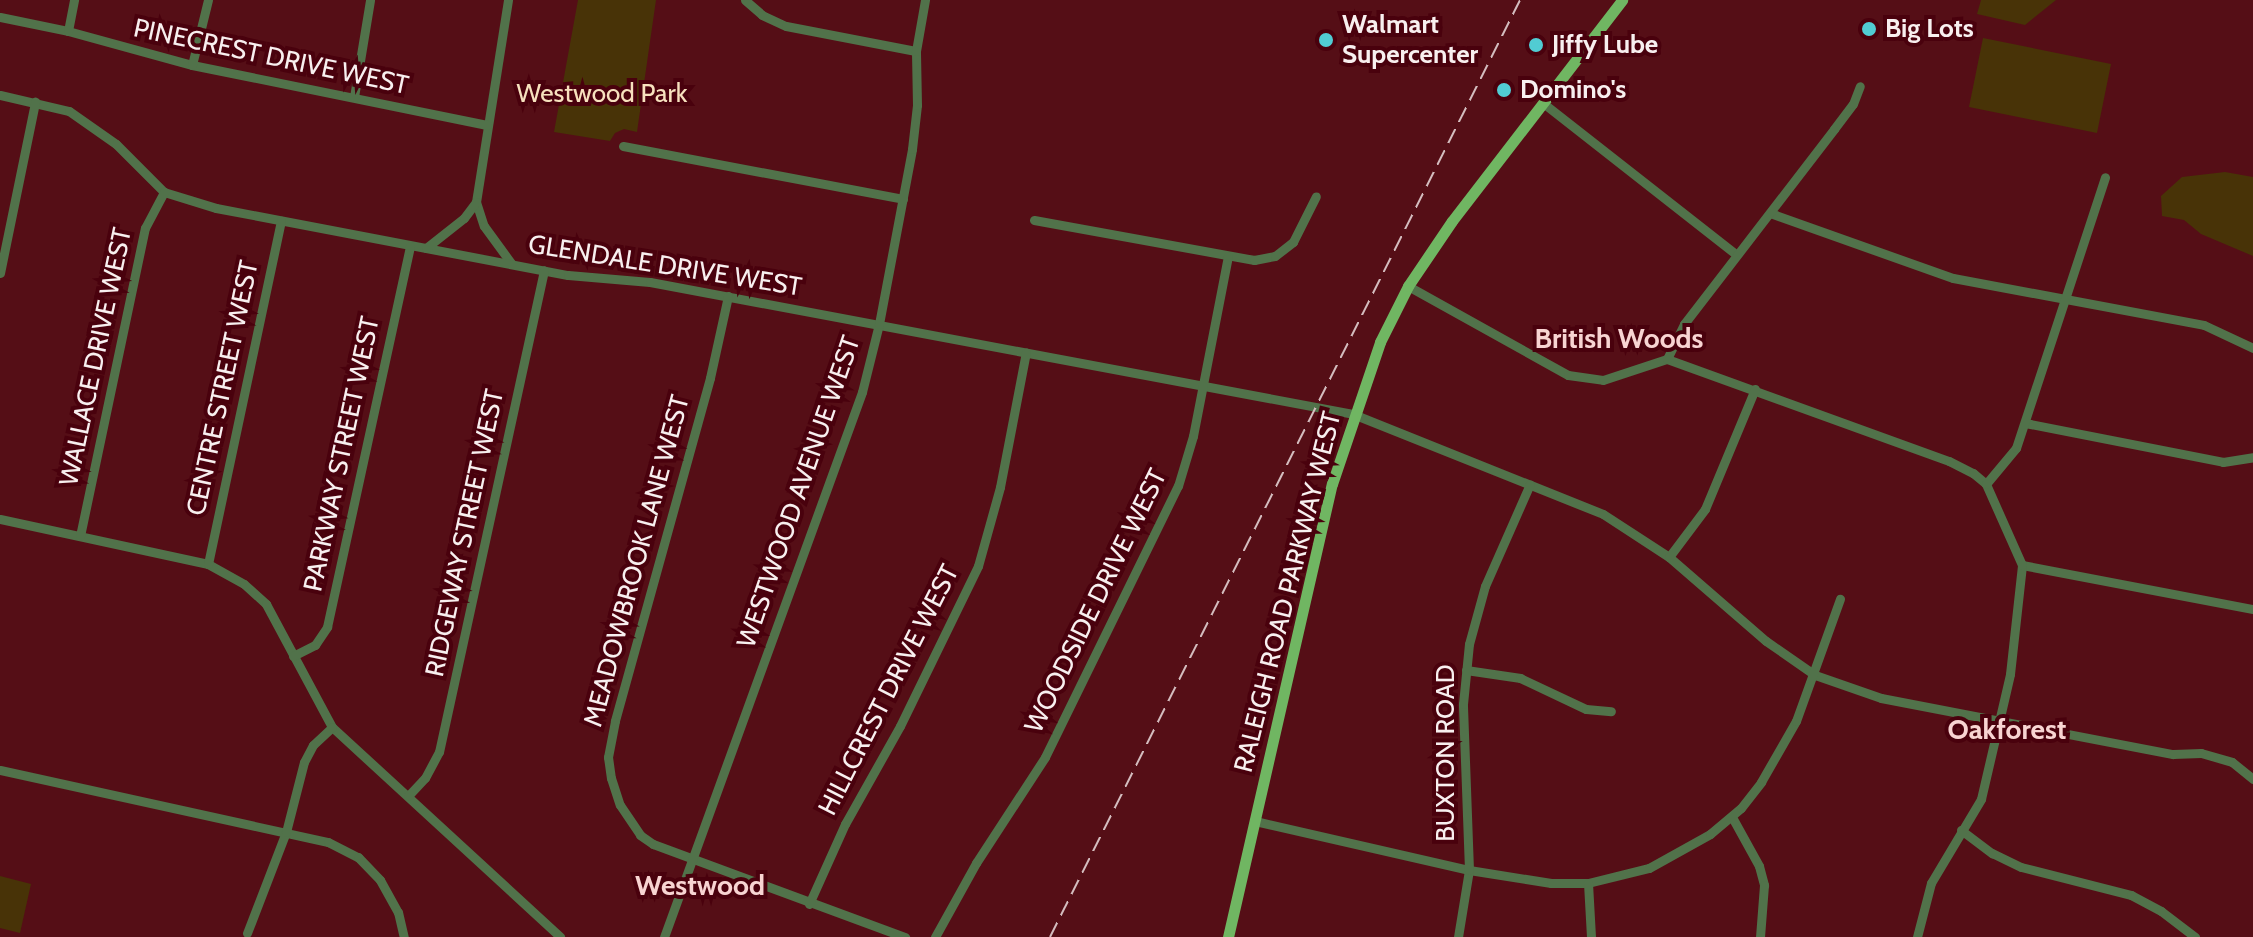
<!DOCTYPE html>
<html>
<head>
<meta charset="utf-8">
<style>
	body { margin:0 }
	#map { position:relative; width:2253px; height:937px; overflow:hidden; background:#550e16; font-family:Cabin,sans-serif }
	div>[style] { position:absolute }
	[style*='--x'] { left:calc(var(--x)*1px); top:calc(var(--y)*1px); width:calc(var(--w)*1px); rotate:calc(var(--a)*1deg) }
	.green>* { inset:0; background:#483307 }
	.minor>* { height:9px; margin:-4.5px; padding:0 4.5px; transform-origin:4.5px; border-radius:4.5px; background:#51724a }
	.major>* { height:11px; margin:-5.5px; padding:0 5.5px; transform-origin:5.5px; border-radius:5.5px; background:#70b662 }
	.rail>* { height:2px; margin-top:-1px; transform-origin:0; background:repeating-linear-gradient(90deg,#d4bdbf 0 16px,transparent 0 24px) }
	.dots>* { width:22px; height:22px; translate:-50% -50%; box-sizing:border-box; border:4px solid #49010d; border-radius:50% }
	span { translate:-50% -50%; white-space:nowrap; text-align:center; line-height:1.15; -webkit-text-stroke:8px #49010d; paint-order:stroke }
	.poi-label { font-size:26px; color:#f8efef; font-weight:700 }
	.left { translate:0 -50%; text-align:left }
	.street-label { font-size:26px; color:#f8efef }
	.park-label { font-size:26px; color:#f7e1be }
	.neighbourhood-label { font-size:28px; color:#f8d4d2; font-weight:700 }
</style>
</head>
<body>
<div id="map">
	<div class="green">
		<i style="clip-path:polygon(578px 0,656px 0,637px 132px,624px 129px,615px 133px,610px 141px,554px 132px)"></i>
		<i style="clip-path:polygon(1981px 0,2056px 0,2025px 25px,1977px 14px)"></i>
		<i style="clip-path:polygon(1983px 38px,2111px 64px,2097px 133px,1969px 107px)"></i>
		<i style="clip-path:polygon(2225px 172px,2253px 177px,2253px 256px,2201px 234px,2184px 220px,2162px 216px,2161px 196px,2182px 177px)"></i>
		<i style="clip-path:polygon(0 876px,31px 884px,20px 933px,0 928px)"></i>
	</div>
	<div class="minor">
		<i style="--x:508;--y:0;--w:205;--a:99"></i>
		<i style="--x:476;--y:202;--w:25;--a:72"></i>
		<i style="--x:484;--y:226;--w:46;--a:53.9"></i>
		<i style="--x:745;--y:0;--w:23;--a:41"></i>
		<i style="--x:762;--y:15;--w:26;--a:25"></i>
		<i style="--x:786;--y:26;--w:132;--a:10.9"></i>
		<i style="--x:0;--y:17;--w:69;--a:11.6"></i>
		<i style="--x:68;--y:31;--w:129;--a:15.3"></i>
		<i style="--x:192;--y:65;--w:301;--a:11.5"></i>
		<i style="--x:68;--y:31;--w:32;--a:-79"></i>
		<i style="--x:192;--y:65;--w:67;--a:-76.2"></i>
		<i style="--x:0;--y:95;--w:71;--a:13.1"></i>
		<i style="--x:69;--y:111;--w:57;--a:35.1"></i>
		<i style="--x:116;--y:144;--w:68;--a:45"></i>
		<i style="--x:164;--y:192;--w:54;--a:17.1"></i>
		<i style="--x:216;--y:208;--w:358;--a:10.8"></i>
		<i style="--x:568;--y:275;--w:82;--a:4.9"></i>
		<i style="--x:650;--y:282;--w:715;--a:10.63"></i>
		<i style="--x:1353;--y:414;--w:269;--a:21.8"></i>
		<i style="--x:1603;--y:514;--w:79;--a:33.1"></i>
		<i style="--x:1669;--y:557;--w:128;--a:40.9"></i>
		<i style="--x:1766;--y:641;--w:60;--a:34.8"></i>
		<i style="--x:1815;--y:675;--w:70;--a:19.2"></i>
		<i style="--x:1881;--y:698;--w:297;--a:10.9"></i>
		<i style="--x:2173;--y:754;--w:28;--a:-2"></i>
		<i style="--x:2201;--y:753;--w:32;--a:16"></i>
		<i style="--x:2232;--y:762;--w:27;--a:39"></i>
		<i style="--x:354;--y:97;--w:98;--a:-80.6"></i>
		<i style="--x:1543;--y:103;--w:246;--a:38.1"></i>
		<i style="--x:623;--y:146;--w:285;--a:10.7"></i>
		<i style="--x:1770;--y:213;--w:194;--a:19.6"></i>
		<i style="--x:1953;--y:278;--w:255;--a:10.6"></i>
		<i style="--x:2204;--y:325;--w:54;--a:25.1"></i>
		<i style="--x:1034;--y:220;--w:224;--a:10.3"></i>
		<i style="--x:1254;--y:260;--w:21;--a:-11"></i>
		<i style="--x:1275;--y:256;--w:23;--a:-38"></i>
		<i style="--x:1293;--y:242;--w:51;--a:-63.4"></i>
		<i style="--x:426;--y:248;--w:48;--a:-38.3"></i>
		<i style="--x:464;--y:218;--w:20;--a:-53"></i>
		<i style="--x:0;--y:273;--w:175;--a:-78.4"></i>
		<i style="--x:1408;--y:286;--w:183;--a:29.1"></i>
		<i style="--x:1568;--y:375;--w:35;--a:8"></i>
		<i style="--x:1603;--y:380;--w:67;--a:-18.2"></i>
		<i style="--x:1667;--y:359;--w:300;--a:19.9"></i>
		<i style="--x:1949;--y:461;--w:27;--a:27"></i>
		<i style="--x:1973;--y:473;--w:17;--a:40"></i>
		<i style="--x:728;--y:296;--w:84;--a:102.4"></i>
		<i style="--x:710;--y:378;--w:356;--a:105.5"></i>
		<i style="--x:615;--y:721;--w:37;--a:101"></i>
		<i style="--x:608;--y:757;--w:21;--a:82"></i>
		<i style="--x:611;--y:778;--w:28;--a:72"></i>
		<i style="--x:620;--y:805;--w:36;--a:56"></i>
		<i style="--x:640;--y:835;--w:16;--a:35"></i>
		<i style="--x:653;--y:844;--w:269;--a:20.3"></i>
		<i style="--x:1667;--y:359;--w:39;--a:-64"></i>
		<i style="--x:1684;--y:324;--w:246;--a:-52.4"></i>
		<i style="--x:1834;--y:129;--w:31;--a:-53"></i>
		<i style="--x:1853;--y:104;--w:19;--a:-69"></i>
		<i style="--x:2025;--y:423;--w:202;--a:11.1"></i>
		<i style="--x:2223;--y:462;--w:30;--a:-9"></i>
		<i style="--x:0;--y:519;--w:213;--a:12.2"></i>
		<i style="--x:208;--y:564;--w:41;--a:29.1"></i>
		<i style="--x:244;--y:584;--w:30;--a:42"></i>
		<i style="--x:266;--y:604;--w:140;--a:61.8"></i>
		<i style="--x:332;--y:727;--w:310;--a:42.6"></i>
		<i style="--x:80;--y:536;--w:315;--a:-78.1"></i>
		<i style="--x:145;--y:228;--w:41;--a:-62.2"></i>
		<i style="--x:1669;--y:557;--w:60;--a:-53.1"></i>
		<i style="--x:1705;--y:509;--w:130;--a:-67.4"></i>
		<i style="--x:208;--y:564;--w:351;--a:-78"></i>
		<i style="--x:2022;--y:565;--w:235;--a:10.8"></i>
		<i style="--x:293;--y:656;--w:25;--a:-27"></i>
		<i style="--x:315;--y:645;--w:22;--a:-56"></i>
		<i style="--x:327;--y:627;--w:390;--a:-77.7"></i>
		<i style="--x:1466;--y:670;--w:55;--a:8.4"></i>
		<i style="--x:1520;--y:678;--w:73;--a:25.2"></i>
		<i style="--x:1586;--y:709;--w:25;--a:5"></i>
		<i style="--x:0;--y:770;--w:336;--a:12.4"></i>
		<i style="--x:328;--y:842;--w:34;--a:27"></i>
		<i style="--x:358;--y:857;--w:32;--a:46"></i>
		<i style="--x:380;--y:880;--w:37;--a:61"></i>
		<i style="--x:398;--y:912;--w:26;--a:77"></i>
		<i style="--x:408;--y:796;--w:25;--a:-47"></i>
		<i style="--x:425;--y:778;--w:30;--a:-62"></i>
		<i style="--x:439;--y:752;--w:493;--a:-77.7"></i>
		<i style="--x:1732;--y:817;--w:56;--a:61.1"></i>
		<i style="--x:1759;--y:866;--w:20;--a:75"></i>
		<i style="--x:1764;--y:885;--w:52;--a:94.4"></i>
		<i style="--x:1255;--y:821;--w:220;--a:12.9"></i>
		<i style="--x:1469;--y:870;--w:83;--a:9"></i>
		<i style="--x:1551;--y:883;--w:37;--a:0"></i>
		<i style="--x:1588;--y:883;--w:63;--a:-13.8"></i>
		<i style="--x:1649;--y:868;--w:70;--a:-29.1"></i>
		<i style="--x:1710;--y:834;--w:40;--a:-40"></i>
		<i style="--x:1741;--y:808;--w:33;--a:-52"></i>
		<i style="--x:1761;--y:782;--w:70;--a:-60.2"></i>
		<i style="--x:1796;--y:721;--w:130;--a:-70.2"></i>
		<i style="--x:1961;--y:830;--w:39;--a:37"></i>
		<i style="--x:1992;--y:853;--w:32;--a:26"></i>
		<i style="--x:2021;--y:867;--w:114;--a:14.3"></i>
		<i style="--x:2131;--y:895;--w:34;--a:28"></i>
		<i style="--x:2161;--y:911;--w:43;--a:37.4"></i>
		<i style="--x:1588;--y:883;--w:54;--a:86.8"></i>
		<i style="--x:809;--y:904;--w:88;--a:-65.8"></i>
		<i style="--x:845;--y:824;--w:112;--a:-60.7"></i>
		<i style="--x:900;--y:726;--w:178;--a:-64"></i>
		<i style="--x:978;--y:566;--w:82;--a:-74.4"></i>
		<i style="--x:1000;--y:487;--w:137;--a:-79.1"></i>
		<i style="--x:247;--y:933;--w:108;--a:-68.9"></i>
		<i style="--x:286;--y:832;--w:72;--a:-75.6"></i>
		<i style="--x:304;--y:762;--w:19;--a:-62"></i>
		<i style="--x:313;--y:745;--w:26;--a:-43"></i>
		<i style="--x:664;--y:937;--w:580;--a:-70.03"></i>
		<i style="--x:862;--y:392;--w:70;--a:-76"></i>
		<i style="--x:879;--y:324;--w:178;--a:-79.3"></i>
		<i style="--x:912;--y:149;--w:44;--a:-83.5"></i>
		<i style="--x:917;--y:105;--w:54;--a:-91.1"></i>
		<i style="--x:916;--y:51;--w:52;--a:-80"></i>
		<i style="--x:935;--y:937;--w:85;--a:-61"></i>
		<i style="--x:976;--y:863;--w:126;--a:-56.9"></i>
		<i style="--x:1045;--y:757;--w:302;--a:-63.9"></i>
		<i style="--x:1178;--y:486;--w:52;--a:-73.3"></i>
		<i style="--x:1193;--y:436;--w:183;--a:-79"></i>
		<i style="--x:1458;--y:937;--w:68;--a:-80.7"></i>
		<i style="--x:1469;--y:870;--w:166;--a:-92.1"></i>
		<i style="--x:1463;--y:704;--w:60;--a:-84.3"></i>
		<i style="--x:1469;--y:644;--w:60;--a:-74.6"></i>
		<i style="--x:1485;--y:586;--w:111;--a:-66.2"></i>
		<i style="--x:1917;--y:937;--w:56;--a:-75.5"></i>
		<i style="--x:1931;--y:883;--w:98;--a:-59.2"></i>
		<i style="--x:1981;--y:799;--w:128;--a:-76.9"></i>
		<i style="--x:2010;--y:674;--w:110;--a:-83.7"></i>
		<i style="--x:2022;--y:565;--w:89;--a:-114"></i>
		<i style="--x:1986;--y:484;--w:47;--a:-50.2"></i>
		<i style="--x:2016;--y:448;--w:285;--a:-71.8"></i>
	</div>
	<div class="major">
		<i style="--x:1228;--y:937;--w:465;--a:-77.1"></i>
		<i style="--x:1332;--y:484;--w:150;--a:-71.3"></i>
		<i style="--x:1380;--y:342;--w:63;--a:-63.4"></i>
		<i style="--x:1408;--y:286;--w:78;--a:-55.9"></i>
		<i style="--x:1452;--y:221;--w:279;--a:-52.4"></i>
	</div>
	<div class="rail">
		<i style="--x:1050;--y:937;--w:1048;--a:-63.36"></i>
	</div>
	<div class="dots">
		<i style="left:1869px;top:29px;background:#51ccd3"></i>
		<i style="left:1326px;top:40px;background:#51ccd3"></i>
		<i style="left:1536px;top:45px;background:#51ccd3"></i>
		<i style="left:1504px;top:90px;background:#51ccd3"></i>
	</div>
	<div class="poi-label">
		<span class="left" style="left:1342px;top:40px">Walmart<br>Supercenter</span>
		<span class="left" style="left:1885px;top:29px">Big Lots</span>
		<span class="left" style="left:1552px;top:45px">Jiffy Lube</span>
		<span class="left" style="left:1520px;top:90px">Domino's</span>
	</div>
	<div class="street-label">
		<span style="left:271px;top:57px;rotate:12deg">PINECREST DRIVE WEST</span>
		<span style="left:665px;top:266px;rotate:9deg">GLENDALE DRIVE WEST</span>
		<span style="left:96px;top:357px;rotate:-78deg">WALLACE DRIVE WEST</span>
		<span style="left:223px;top:388px;rotate:-78deg">CENTRE STREET WEST</span>
		<span style="left:342px;top:454px;rotate:-78deg">PARKWAY STREET WEST</span>
		<span style="left:799px;top:492px;rotate:-71deg">WESTWOOD AVENUE WEST</span>
		<span style="left:465px;top:533px;rotate:-78deg">RIDGEWAY STREET WEST</span>
		<span style="left:637px;top:561px;rotate:-75deg">MEADOWBROOK LANE WEST</span>
		<span style="left:1288px;top:592px;rotate:-76deg">RALEIGH ROAD PARKWAY WEST</span>
		<span style="left:1096px;top:601px;rotate:-64deg">WOODSIDE DRIVE WEST</span>
		<span style="left:889px;top:690px;rotate:-63deg">HILLCREST DRIVE WEST</span>
		<span style="left:1446px;top:753px;rotate:-90deg">BUXTON ROAD</span>
	</div>
	<div class="park-label">
		<span style="left:602px;top:94px">Westwood Park</span>
	</div>
	<div class="neighbourhood-label">
		<span style="left:1619px;top:338px">British Woods</span>
		<span style="left:2007px;top:729px">Oakforest</span>
		<span style="left:700px;top:885px">Westwood</span>
	</div>
</div>
</body>
</html>
